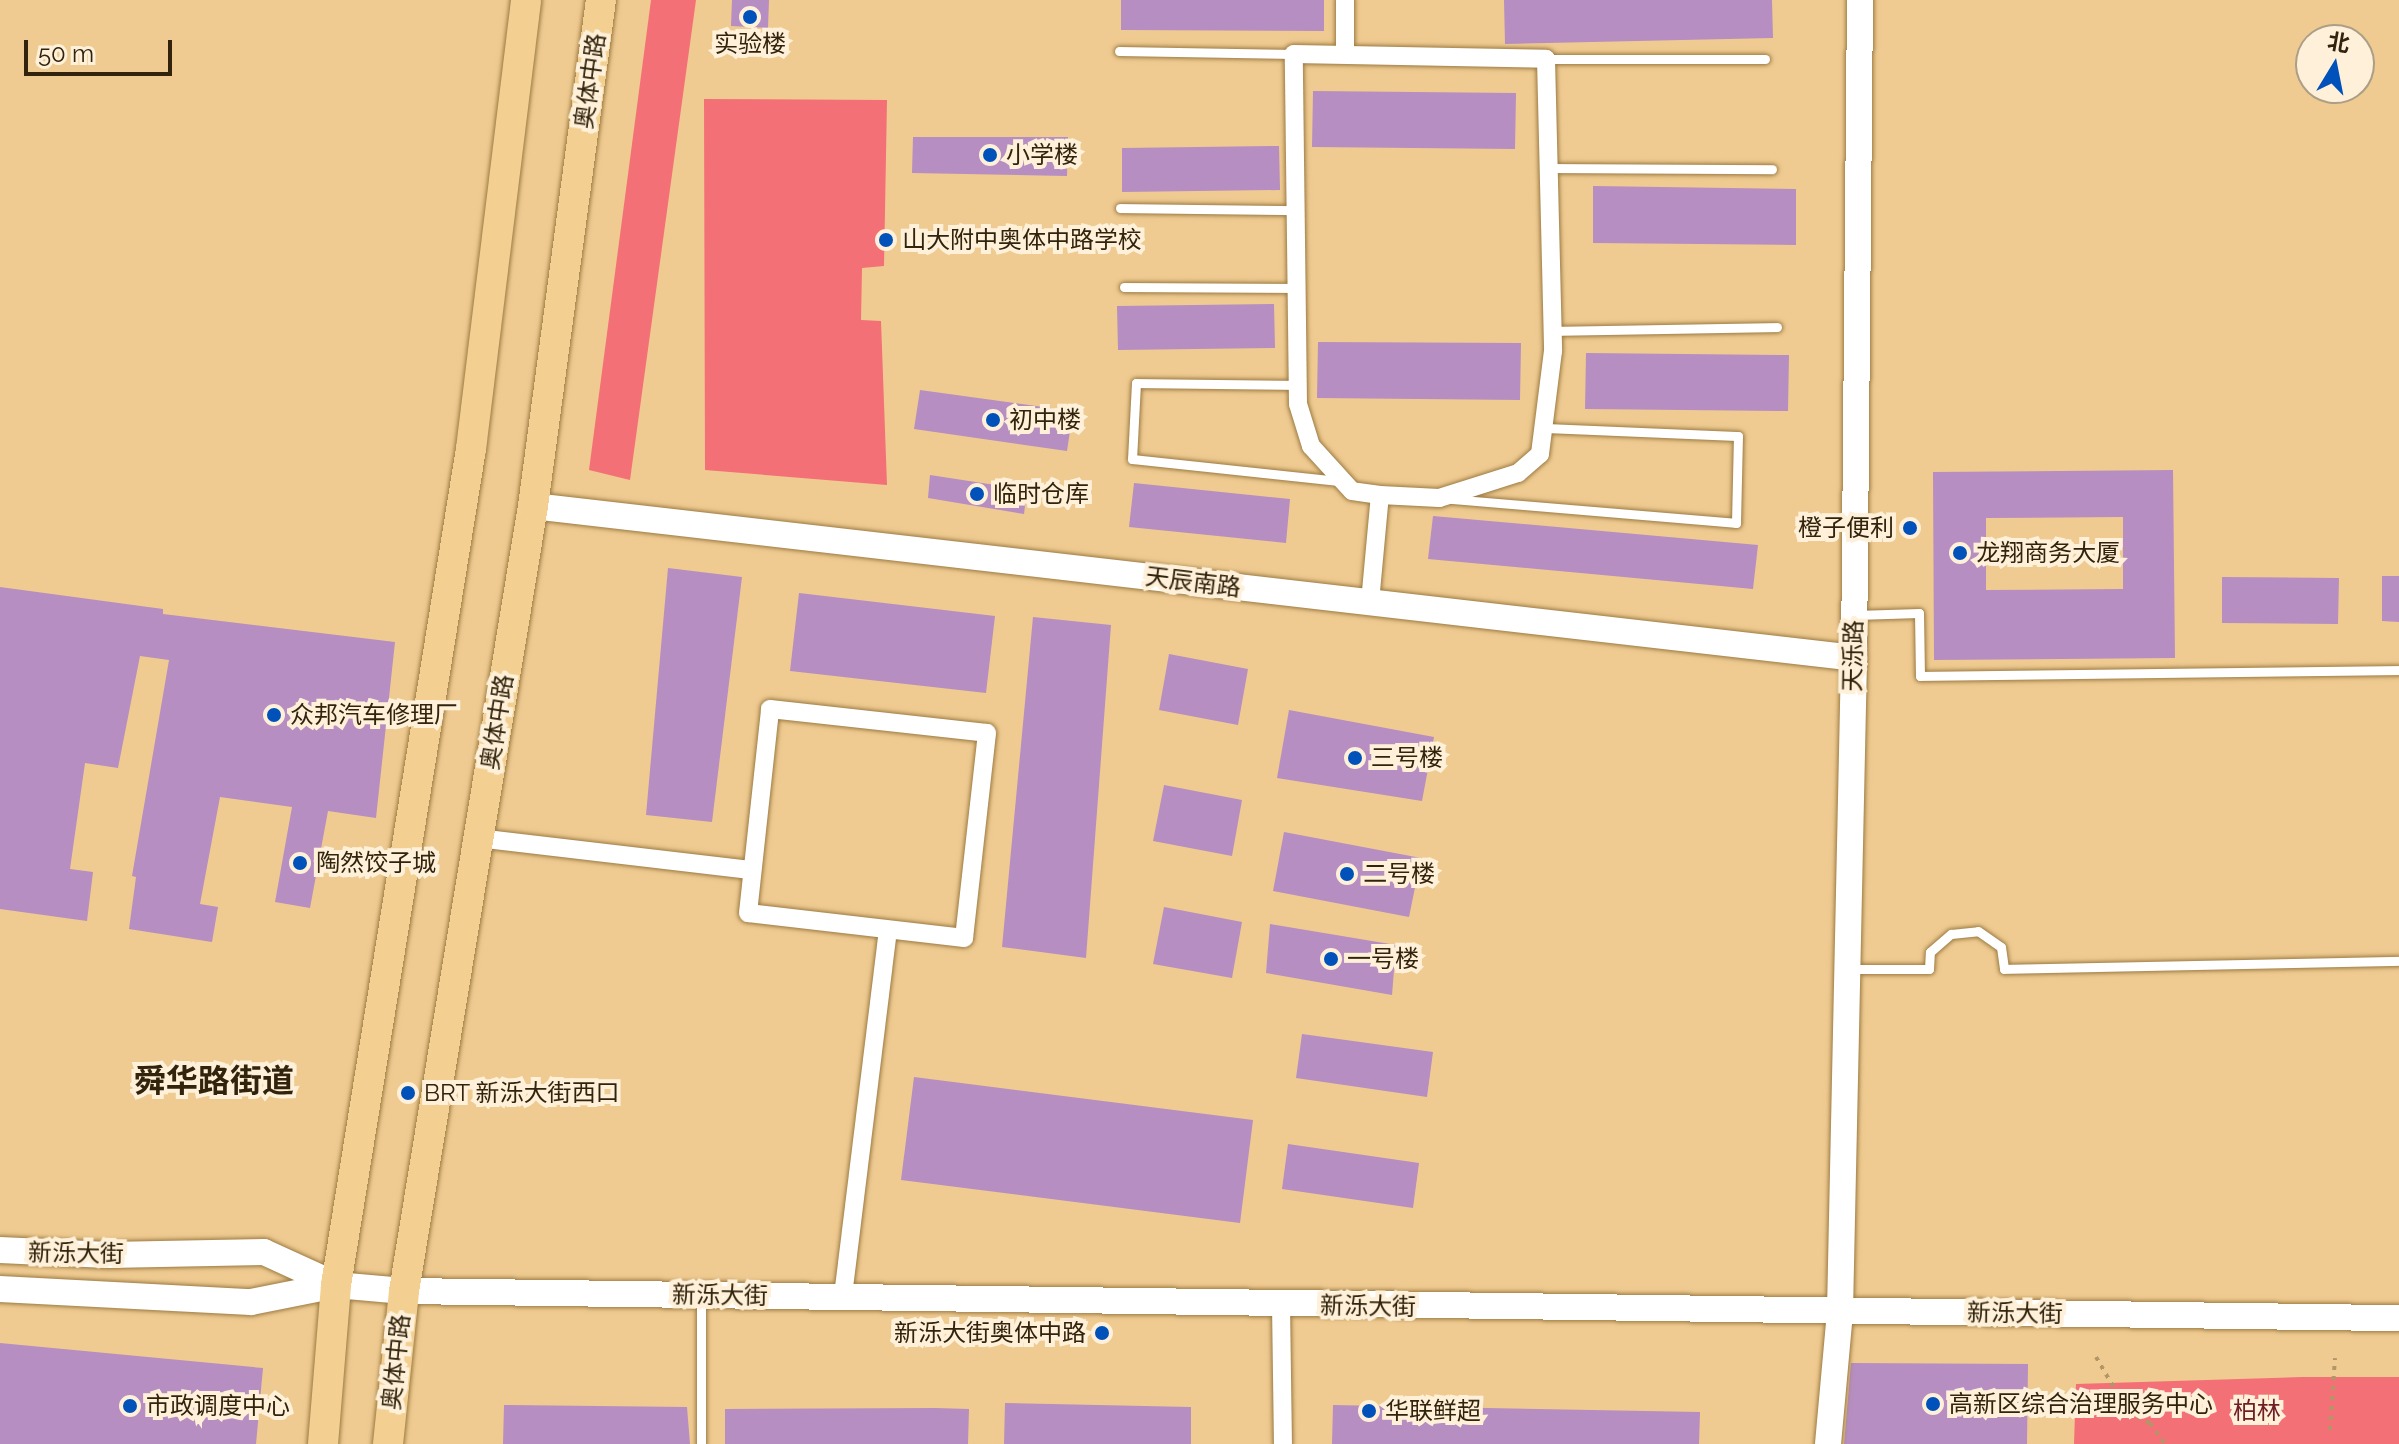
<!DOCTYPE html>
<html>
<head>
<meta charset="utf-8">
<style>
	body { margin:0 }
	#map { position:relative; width:2399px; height:1444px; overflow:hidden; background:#efcb91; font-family:Raleway,"Noto Sans SC",sans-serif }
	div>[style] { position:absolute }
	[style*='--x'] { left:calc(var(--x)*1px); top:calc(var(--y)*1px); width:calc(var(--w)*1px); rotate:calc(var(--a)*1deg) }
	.green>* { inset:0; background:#f37077 }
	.building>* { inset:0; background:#b68ec1 }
	.path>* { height:4px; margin-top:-2px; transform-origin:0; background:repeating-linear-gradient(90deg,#b39667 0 4px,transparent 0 10px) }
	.roads { filter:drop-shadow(0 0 2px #9c7b43) drop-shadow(0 0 2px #9c7b43) }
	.lane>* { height:9px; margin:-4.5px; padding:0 4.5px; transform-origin:4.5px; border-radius:4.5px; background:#fff }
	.street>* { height:18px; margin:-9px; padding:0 9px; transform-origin:9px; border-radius:9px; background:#fff }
	.secondary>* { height:26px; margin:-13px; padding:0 13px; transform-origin:13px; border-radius:13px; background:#fff }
	.primary>* { height:30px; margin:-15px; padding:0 15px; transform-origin:15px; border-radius:15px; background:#f3d092 }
	.dots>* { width:22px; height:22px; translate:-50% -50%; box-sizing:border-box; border:4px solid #fef0d9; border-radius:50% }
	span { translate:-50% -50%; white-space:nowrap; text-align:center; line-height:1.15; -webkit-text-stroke:8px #fef0d9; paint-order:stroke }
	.poi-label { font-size:24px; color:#31230c }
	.left { translate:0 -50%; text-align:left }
	.right { translate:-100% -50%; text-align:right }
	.street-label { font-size:24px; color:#31230c }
	.park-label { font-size:24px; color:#6f1d26 }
	.district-label { font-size:32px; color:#31230c; font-weight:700 }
	.north { position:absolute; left:2295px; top:24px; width:80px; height:80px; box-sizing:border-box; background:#fef0d9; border:2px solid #ac9e87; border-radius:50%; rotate:10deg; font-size:22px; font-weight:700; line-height:32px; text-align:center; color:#31230c }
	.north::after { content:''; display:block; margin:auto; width:28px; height:36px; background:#0051ba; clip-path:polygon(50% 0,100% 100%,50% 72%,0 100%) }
	.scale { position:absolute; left:24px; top:40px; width:148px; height:36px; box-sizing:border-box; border:4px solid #31230c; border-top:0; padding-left:10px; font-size:24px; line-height:28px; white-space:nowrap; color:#31230c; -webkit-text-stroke:6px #fef0d9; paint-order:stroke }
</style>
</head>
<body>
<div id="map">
	<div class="green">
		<i style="clip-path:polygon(651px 0,696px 0,630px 480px,589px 470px)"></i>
		<i style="clip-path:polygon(704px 99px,887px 100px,884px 266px,862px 268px,861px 320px,881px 321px,887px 485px,705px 470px)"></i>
		<i style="clip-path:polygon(2302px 1377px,2399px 1377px,2399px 1444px,2074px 1444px,2076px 1384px)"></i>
	</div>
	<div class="building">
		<i style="clip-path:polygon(732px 0,769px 0,768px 28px,731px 26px)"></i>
		<i style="clip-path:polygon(1121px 0,1324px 0,1324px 31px,1121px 30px)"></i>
		<i style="clip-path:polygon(1504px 0,1772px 0,1773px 38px,1505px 44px)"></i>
		<i style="clip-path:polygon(1313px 91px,1516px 93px,1515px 149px,1312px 147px)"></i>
		<i style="clip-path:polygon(913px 137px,1068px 137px,1067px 176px,912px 173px)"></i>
		<i style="clip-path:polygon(1279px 146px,1280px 190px,1122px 192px,1122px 148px)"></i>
		<i style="clip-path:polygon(1593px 186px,1796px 189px,1796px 245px,1593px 243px)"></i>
		<i style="clip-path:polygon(1274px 304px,1275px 348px,1118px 350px,1117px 306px)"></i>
		<i style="clip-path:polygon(1318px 342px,1521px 343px,1520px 400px,1317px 398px)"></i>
		<i style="clip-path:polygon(1586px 353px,1789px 355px,1788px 411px,1585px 409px)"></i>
		<i style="clip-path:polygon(920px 390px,1073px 411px,1067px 451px,914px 429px)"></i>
		<i style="clip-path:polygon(evenodd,2173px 470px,2175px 658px,1934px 660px,1933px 472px,2173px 470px,2123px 517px,2123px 589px,1986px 590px,1986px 518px,2123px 517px)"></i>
		<i style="clip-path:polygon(930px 475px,1027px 490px,1024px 514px,928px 498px)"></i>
		<i style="clip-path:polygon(1134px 483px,1290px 499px,1286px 543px,1129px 527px)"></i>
		<i style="clip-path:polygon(1433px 516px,1758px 545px,1753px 589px,1428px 559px)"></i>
		<i style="clip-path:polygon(668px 568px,742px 577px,712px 822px,646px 815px)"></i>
		<i style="clip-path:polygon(2382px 576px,2399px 576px,2399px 622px,2382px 621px)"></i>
		<i style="clip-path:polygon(2222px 577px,2339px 578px,2338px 624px,2222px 623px)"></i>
		<i style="clip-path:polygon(0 587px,163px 609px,163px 614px,395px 642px,376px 818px,328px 811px,310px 908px,275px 902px,292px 807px,220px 797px,200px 904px,218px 907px,212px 942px,129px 929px,136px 877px,132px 876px,169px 660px,140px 656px,118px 768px,85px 763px,70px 869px,93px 872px,87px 921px,0 909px)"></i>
		<i style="clip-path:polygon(799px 593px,995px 616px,986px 693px,790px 671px)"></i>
		<i style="clip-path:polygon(1033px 617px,1111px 625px,1086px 958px,1002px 947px)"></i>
		<i style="clip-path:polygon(1169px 654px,1248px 669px,1238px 725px,1159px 710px)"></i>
		<i style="clip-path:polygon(1289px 710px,1434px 737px,1422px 801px,1277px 778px)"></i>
		<i style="clip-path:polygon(1164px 785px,1242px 800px,1232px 856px,1153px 841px)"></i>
		<i style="clip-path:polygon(1284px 832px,1421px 858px,1409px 917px,1273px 891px)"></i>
		<i style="clip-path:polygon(1164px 907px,1242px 922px,1232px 978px,1153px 964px)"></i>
		<i style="clip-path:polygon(1270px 924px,1396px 945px,1392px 995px,1266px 973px)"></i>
		<i style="clip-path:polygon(1302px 1034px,1433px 1052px,1427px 1097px,1296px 1078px)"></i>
		<i style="clip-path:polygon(914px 1077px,1253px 1120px,1240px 1223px,901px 1180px)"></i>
		<i style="clip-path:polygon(1288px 1144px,1419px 1163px,1413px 1208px,1282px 1189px)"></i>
		<i style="clip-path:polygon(0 1343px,263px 1368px,256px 1444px,0 1444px)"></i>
		<i style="clip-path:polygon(1851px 1363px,2028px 1364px,2027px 1444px,1844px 1444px)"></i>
		<i style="clip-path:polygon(1005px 1403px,1191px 1407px,1191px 1444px,1004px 1444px)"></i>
		<i style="clip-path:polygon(504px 1405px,687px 1407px,690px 1444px,503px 1444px)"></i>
		<i style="clip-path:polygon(1333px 1405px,1700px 1412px,1699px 1444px,1332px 1444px)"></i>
		<i style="clip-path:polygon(936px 1408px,969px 1409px,968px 1444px,725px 1444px,725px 1409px)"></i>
	</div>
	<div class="path">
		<i style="--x:2096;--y:1357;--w:64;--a:59.8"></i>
		<i style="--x:2128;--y:1412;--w:25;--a:27"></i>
		<i style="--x:2150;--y:1423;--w:26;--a:54"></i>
		<i style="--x:2330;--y:1430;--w:72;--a:-86"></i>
	</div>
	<div class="roads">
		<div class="lane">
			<i style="--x:1119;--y:51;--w:175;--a:1"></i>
			<i style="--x:1546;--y:59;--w:219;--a:0"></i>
			<i style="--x:1548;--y:168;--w:224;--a:0.3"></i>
			<i style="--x:1120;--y:208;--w:176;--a:0.7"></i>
			<i style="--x:1124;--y:287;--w:173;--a:0.3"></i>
			<i style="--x:1552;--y:331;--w:225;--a:-1"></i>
			<i style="--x:1298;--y:385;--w:162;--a:-179.3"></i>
			<i style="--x:1136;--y:383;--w:76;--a:93"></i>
			<i style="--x:1132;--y:459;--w:208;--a:6.1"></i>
			<i style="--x:1451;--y:499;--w:286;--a:4.8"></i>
			<i style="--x:1736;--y:523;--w:87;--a:-88.7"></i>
			<i style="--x:1738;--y:436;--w:194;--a:-177.6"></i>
			<i style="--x:1856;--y:615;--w:63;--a:-1.8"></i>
			<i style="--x:1919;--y:613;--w:63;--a:89.1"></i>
			<i style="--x:1920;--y:676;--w:479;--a:-0.7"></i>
			<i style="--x:1849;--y:969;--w:80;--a:0"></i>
			<i style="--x:1929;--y:969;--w:17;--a:-87"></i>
			<i style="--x:1930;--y:952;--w:28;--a:-41"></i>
			<i style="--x:1951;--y:934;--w:27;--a:-6"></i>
			<i style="--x:1978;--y:931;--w:28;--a:35"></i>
			<i style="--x:2001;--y:947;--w:22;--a:82"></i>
			<i style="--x:2004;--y:969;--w:395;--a:-1.2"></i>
			<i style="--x:701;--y:1299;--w:145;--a:90"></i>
		</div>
		<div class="street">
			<i style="--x:1294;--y:54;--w:252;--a:1.1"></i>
			<i style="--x:1546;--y:59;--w:292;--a:88.6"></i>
			<i style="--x:1553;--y:351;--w:104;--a:97.2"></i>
			<i style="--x:1540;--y:454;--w:29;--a:139"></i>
			<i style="--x:1518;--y:473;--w:83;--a:162.4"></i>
			<i style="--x:1439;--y:498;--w:59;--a:-177.1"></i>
			<i style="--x:1380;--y:495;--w:28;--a:-172"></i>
			<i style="--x:1352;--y:491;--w:61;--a:-132.3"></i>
			<i style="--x:1311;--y:446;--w:44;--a:-107.2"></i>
			<i style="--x:1298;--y:404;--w:350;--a:-90.7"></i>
			<i style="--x:1345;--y:54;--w:54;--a:-90"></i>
			<i style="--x:1370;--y:602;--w:107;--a:-84.7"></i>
			<i style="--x:770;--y:709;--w:218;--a:6.3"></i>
			<i style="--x:987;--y:733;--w:206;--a:96.4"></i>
			<i style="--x:964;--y:938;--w:217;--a:-173.4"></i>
			<i style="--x:748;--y:913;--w:205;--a:-83.8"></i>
			<i style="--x:478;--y:838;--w:276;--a:6.7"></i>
			<i style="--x:843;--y:1296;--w:369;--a:-83"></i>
			<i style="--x:1281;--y:1304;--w:140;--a:89.2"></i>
		</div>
		<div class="secondary">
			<i style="--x:533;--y:506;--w:1330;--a:6.56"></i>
			<i style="--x:0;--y:1250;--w:108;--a:2.7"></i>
			<i style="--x:108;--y:1255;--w:156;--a:-1.1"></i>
			<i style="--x:264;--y:1252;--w:79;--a:24.6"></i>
			<i style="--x:0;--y:1289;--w:251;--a:3"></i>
			<i style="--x:251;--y:1302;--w:87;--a:-11.3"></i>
			<i style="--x:336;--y:1285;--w:68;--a:5"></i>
			<i style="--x:404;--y:1291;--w:1995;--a:0.78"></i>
			<i style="--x:1828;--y:1444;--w:134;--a:-84.8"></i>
			<i style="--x:1840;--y:1311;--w:653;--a:-88.77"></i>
			<i style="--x:1854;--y:658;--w:658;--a:-89.48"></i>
		</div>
		<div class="primary">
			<i style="--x:323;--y:1444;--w:160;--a:-85.3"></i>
			<i style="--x:336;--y:1285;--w:847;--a:-80.83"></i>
			<i style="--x:471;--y:449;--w:452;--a:-83"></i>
			<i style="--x:388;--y:1444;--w:154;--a:-84"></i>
			<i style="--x:404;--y:1291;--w:796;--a:-80.67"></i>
			<i style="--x:533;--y:506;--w:511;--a:-82.35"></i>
		</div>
	</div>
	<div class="dots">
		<i style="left:750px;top:17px;background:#0051ba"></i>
		<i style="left:990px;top:155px;background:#0051ba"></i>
		<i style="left:886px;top:240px;background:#0051ba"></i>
		<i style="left:993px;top:420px;background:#0051ba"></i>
		<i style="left:977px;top:494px;background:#0051ba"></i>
		<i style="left:1910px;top:528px;background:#0051ba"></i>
		<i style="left:1960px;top:553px;background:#0051ba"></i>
		<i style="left:274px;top:715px;background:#0051ba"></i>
		<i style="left:1355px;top:758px;background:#0051ba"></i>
		<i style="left:300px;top:863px;background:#0051ba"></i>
		<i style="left:1347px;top:874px;background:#0051ba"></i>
		<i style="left:1331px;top:959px;background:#0051ba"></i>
		<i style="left:408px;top:1093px;background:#0051ba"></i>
		<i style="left:1102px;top:1333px;background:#0051ba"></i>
		<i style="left:1933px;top:1404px;background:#0051ba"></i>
		<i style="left:130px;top:1406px;background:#0051ba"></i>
		<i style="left:1369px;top:1411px;background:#0051ba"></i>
	</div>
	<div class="poi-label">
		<span style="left:750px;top:44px">实验楼</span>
		<span class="left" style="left:1006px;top:155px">小学楼</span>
		<span class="left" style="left:902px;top:240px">山大附中奥体中路学校</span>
		<span class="left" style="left:1009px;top:420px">初中楼</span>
		<span class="left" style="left:993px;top:494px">临时仓库</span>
		<span class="right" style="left:1894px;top:528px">橙子便利</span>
		<span class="left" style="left:1976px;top:553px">龙翔商务大厦</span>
		<span class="left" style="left:290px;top:715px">众邦汽车修理厂</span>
		<span class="left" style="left:1371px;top:758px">三号楼</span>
		<span class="left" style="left:316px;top:863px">陶然饺子城</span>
		<span class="left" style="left:1363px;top:874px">二号楼</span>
		<span class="left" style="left:1347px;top:959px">一号楼</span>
		<span class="left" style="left:424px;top:1093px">BRT 新泺大街西口</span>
		<span class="right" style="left:1086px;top:1333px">新泺大街奥体中路</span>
		<span class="left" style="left:1949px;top:1404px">高新区综合治理服务中心</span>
		<span class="left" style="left:146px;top:1406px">市政调度中心</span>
		<span class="left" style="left:1385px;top:1411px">华联鲜超</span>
	</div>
	<div class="street-label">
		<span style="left:590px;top:81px;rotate:-82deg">奥体中路</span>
		<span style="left:1193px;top:582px;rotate:7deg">天辰南路</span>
		<span style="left:1853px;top:656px;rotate:-89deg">天泺路</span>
		<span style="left:497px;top:722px;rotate:-81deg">奥体中路</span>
		<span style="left:76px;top:1253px;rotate:1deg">新泺大街</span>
		<span style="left:720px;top:1295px;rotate:1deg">新泺大街</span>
		<span style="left:1368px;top:1306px;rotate:1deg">新泺大街</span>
		<span style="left:2015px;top:1313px;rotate:1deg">新泺大街</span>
		<span style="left:396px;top:1362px;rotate:-84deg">奥体中路</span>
	</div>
	<div class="park-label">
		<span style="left:2257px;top:1411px">柏林</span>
	</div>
	<div class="district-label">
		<span style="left:214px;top:1081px">舜华路街道</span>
	</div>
	<div class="north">北</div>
	<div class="scale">50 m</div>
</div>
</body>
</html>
